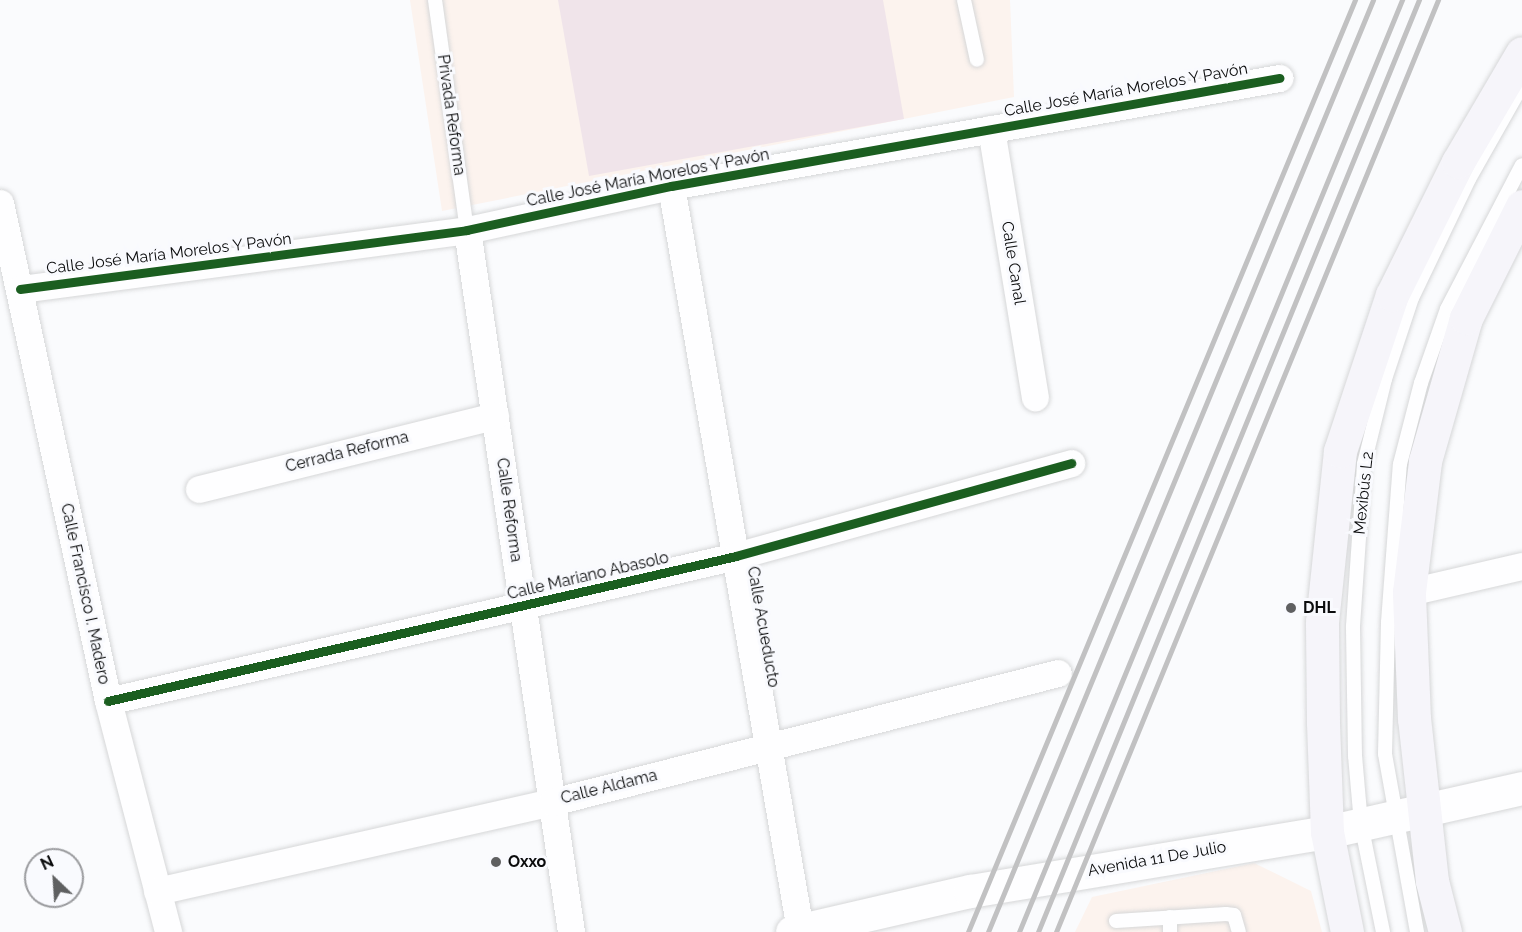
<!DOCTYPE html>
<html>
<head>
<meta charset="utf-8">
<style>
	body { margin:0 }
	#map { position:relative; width:1522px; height:932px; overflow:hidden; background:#fafbfd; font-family:Raleway,sans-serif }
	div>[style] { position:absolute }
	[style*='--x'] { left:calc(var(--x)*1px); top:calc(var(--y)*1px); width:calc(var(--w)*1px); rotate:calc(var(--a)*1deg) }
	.industrial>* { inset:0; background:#fcf3ee }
	.building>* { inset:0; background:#f0e4ea }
	.roads { filter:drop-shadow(0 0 2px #d6d7d8) drop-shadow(0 0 2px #d6d7d8) }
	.service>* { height:14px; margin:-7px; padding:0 7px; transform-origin:7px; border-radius:7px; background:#fefeff }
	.minor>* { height:27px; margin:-13.5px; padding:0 13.5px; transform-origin:13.5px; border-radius:13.5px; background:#fefeff }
	.tertiary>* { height:33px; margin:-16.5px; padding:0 16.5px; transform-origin:16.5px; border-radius:16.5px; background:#fefeff }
	.primary>* { height:33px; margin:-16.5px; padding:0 16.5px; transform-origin:16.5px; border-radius:16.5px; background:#f6f5fa }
	.rail>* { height:4.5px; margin:-2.25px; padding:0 2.25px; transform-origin:2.25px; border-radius:2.25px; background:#c1c1c2 }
	.cycleway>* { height:9px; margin:-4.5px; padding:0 4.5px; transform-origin:4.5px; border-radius:4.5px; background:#1b5e20 }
	.dots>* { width:16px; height:16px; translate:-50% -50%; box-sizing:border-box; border:3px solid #f9fafe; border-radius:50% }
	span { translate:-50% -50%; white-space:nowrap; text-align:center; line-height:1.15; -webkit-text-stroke:6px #f9fafe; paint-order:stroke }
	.street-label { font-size:16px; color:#0b0c0d }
	.poi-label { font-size:16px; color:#0b0c0d; font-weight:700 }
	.left { translate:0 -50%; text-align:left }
	.north { position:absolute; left:24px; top:848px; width:60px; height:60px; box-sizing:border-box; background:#f9fafe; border:2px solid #9a9b9e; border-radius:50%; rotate:335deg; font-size:16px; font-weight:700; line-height:24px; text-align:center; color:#0b0c0d }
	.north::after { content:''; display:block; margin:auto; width:21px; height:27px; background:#5f6061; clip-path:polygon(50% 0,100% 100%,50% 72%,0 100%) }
</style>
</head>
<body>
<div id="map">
	<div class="industrial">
		<i style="clip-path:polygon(410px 0,1010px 0,1014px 97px,442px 211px)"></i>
		<i style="clip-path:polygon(1254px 863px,1311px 891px,1322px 932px,1075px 932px,1092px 897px)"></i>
	</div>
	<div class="building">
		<i style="clip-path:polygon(558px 0,883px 0,904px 119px,589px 176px)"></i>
	</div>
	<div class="roads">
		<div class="service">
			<i style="--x:435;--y:0;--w:232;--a:82.1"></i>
			<i style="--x:964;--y:0;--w:61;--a:77.8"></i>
			<i style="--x:1170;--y:917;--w:15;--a:90"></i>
			<i style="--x:1116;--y:921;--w:110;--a:-3.6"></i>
			<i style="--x:1226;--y:914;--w:8;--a:7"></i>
			<i style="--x:1234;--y:915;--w:18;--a:74"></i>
			<i style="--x:1383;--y:932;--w:110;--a:-101.5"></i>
			<i style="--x:1361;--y:824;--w:68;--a:-95"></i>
			<i style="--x:1355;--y:756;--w:130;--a:-90.9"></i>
			<i style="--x:1353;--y:626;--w:162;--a:-86.1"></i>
			<i style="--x:1364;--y:464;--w:88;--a:-76.1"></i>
			<i style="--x:1385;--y:379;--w:85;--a:-71.6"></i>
			<i style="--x:1412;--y:298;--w:132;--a:-64.4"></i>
			<i style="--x:1469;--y:179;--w:106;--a:-60.5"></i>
			<i style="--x:1417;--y:932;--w:181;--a:-100.2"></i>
			<i style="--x:1385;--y:754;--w:132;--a:-88.7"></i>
			<i style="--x:1388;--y:622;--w:158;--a:-85.7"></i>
			<i style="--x:1400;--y:464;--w:84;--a:-75.5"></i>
			<i style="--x:1421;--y:383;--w:78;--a:-70.6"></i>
			<i style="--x:1447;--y:309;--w:162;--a:-62.5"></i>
		</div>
		<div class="minor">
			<i style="--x:991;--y:129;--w:272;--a:80.7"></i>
			<i style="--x:671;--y:186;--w:755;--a:80.16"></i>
			<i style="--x:0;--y:203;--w:510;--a:77.76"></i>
			<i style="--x:108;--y:701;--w:239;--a:75.4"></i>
			<i style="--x:467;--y:230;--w:710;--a:81.57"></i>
			<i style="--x:20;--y:289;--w:451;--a:-7.5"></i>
			<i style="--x:467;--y:230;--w:209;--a:-12.2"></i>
			<i style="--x:671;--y:186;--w:618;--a:-10.07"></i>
			<i style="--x:199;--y:489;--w:305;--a:-13.9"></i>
			<i style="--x:1409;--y:592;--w:116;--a:-13"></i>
			<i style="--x:108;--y:701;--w:645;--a:-13"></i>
			<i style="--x:736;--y:556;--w:348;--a:-15.5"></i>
			<i style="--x:157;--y:891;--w:405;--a:-12.7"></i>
			<i style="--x:552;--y:802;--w:522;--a:-14.3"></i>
		</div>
		<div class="tertiary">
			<i style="--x:792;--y:932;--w:183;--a:-13"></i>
			<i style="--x:970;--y:891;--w:362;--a:-9.4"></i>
			<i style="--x:1327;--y:832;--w:200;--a:-12.7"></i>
		</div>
		<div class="primary">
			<i style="--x:1347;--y:932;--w:102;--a:-101.3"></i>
			<i style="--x:1327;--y:832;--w:111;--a:-92.1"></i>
			<i style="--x:1323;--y:721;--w:99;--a:-90.6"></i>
			<i style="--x:1322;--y:622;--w:172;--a:-84"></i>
			<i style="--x:1340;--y:451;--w:164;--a:-71.6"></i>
			<i style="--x:1392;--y:295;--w:148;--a:-63.6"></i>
			<i style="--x:1458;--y:162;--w:126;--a:-59.6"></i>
			<i style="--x:1445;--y:932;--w:53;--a:-104.3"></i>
			<i style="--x:1432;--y:881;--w:163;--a:-96.3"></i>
			<i style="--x:1414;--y:719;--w:127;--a:-92.3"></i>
			<i style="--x:1409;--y:592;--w:132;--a:-83"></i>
			<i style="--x:1425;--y:461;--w:149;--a:-74"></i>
			<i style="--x:1466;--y:318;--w:125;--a:-63.4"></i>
		</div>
	</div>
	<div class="rail">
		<i style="--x:968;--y:932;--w:1009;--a:-67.45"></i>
		<i style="--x:988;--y:932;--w:1008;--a:-67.55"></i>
		<i style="--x:1019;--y:932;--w:1008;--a:-67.66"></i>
		<i style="--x:1038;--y:932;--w:1007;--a:-67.77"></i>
		<i style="--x:1056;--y:932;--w:1007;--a:-67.71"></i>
	</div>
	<div class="cycleway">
		<i style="--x:20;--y:289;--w:451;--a:-7.5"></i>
		<i style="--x:467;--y:230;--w:209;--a:-12.2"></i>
		<i style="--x:671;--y:186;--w:618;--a:-10.07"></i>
		<i style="--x:108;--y:701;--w:645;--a:-13"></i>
		<i style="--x:736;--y:556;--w:348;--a:-15.5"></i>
	</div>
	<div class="dots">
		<i style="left:1291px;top:608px;background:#5f6061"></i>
		<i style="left:496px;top:862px;background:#5f6061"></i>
	</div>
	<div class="street-label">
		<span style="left:1126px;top:90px;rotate:-10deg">Calle José María Morelos Y Pavón</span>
		<span style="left:451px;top:115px;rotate:82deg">Privada Reforma</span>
		<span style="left:648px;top:178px;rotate:-11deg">Calle José María Morelos Y Pavón</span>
		<span style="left:169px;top:254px;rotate:-7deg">Calle José María Morelos Y Pavón</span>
		<span style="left:1013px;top:263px;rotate:81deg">Calle Canal</span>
		<span style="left:347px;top:452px;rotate:-14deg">Cerrada Reforma</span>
		<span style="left:1364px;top:493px;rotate:-84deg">Mexibús L2</span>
		<span style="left:509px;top:510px;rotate:82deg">Calle Reforma</span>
		<span style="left:588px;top:576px;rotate:-13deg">Calle Mariano Abasolo</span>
		<span style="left:85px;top:594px;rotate:78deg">Calle Francisco I. Madero</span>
		<span style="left:763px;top:627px;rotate:80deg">Calle Acueducto</span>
		<span style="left:609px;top:787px;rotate:-14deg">Calle Aldama</span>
		<span style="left:1157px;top:859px;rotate:-10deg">Avenida 11 De Julio</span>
	</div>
	<div class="poi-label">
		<span class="left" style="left:1303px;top:608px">DHL</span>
		<span class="left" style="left:508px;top:862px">Oxxo</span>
	</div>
	<div class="north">N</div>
</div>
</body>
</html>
